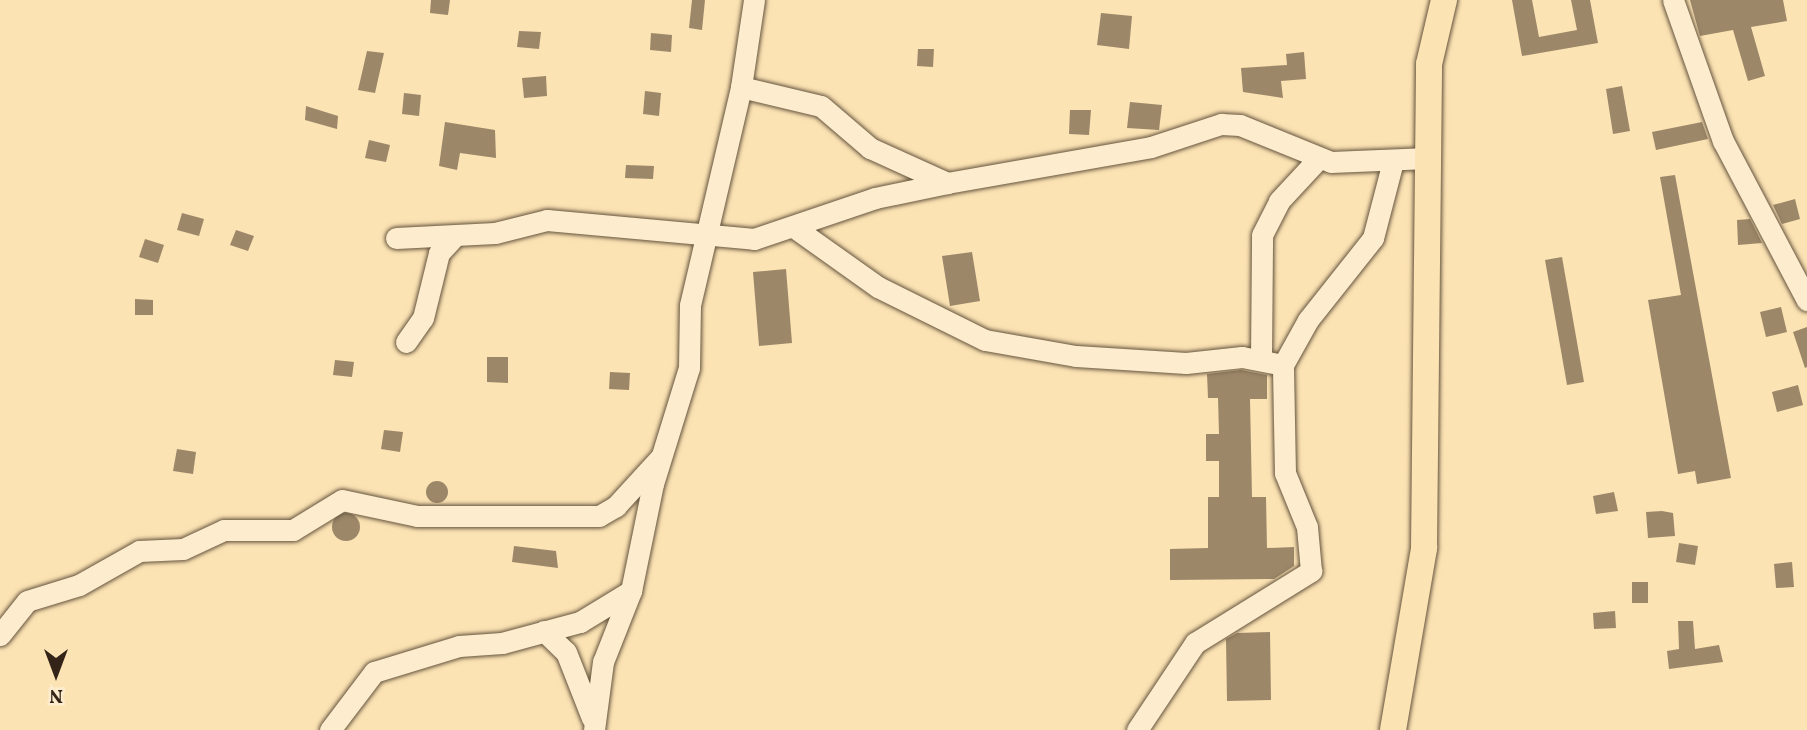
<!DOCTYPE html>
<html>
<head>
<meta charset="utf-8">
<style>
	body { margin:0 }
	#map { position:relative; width:1807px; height:730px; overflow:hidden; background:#fce3b4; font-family:Vollkorn,serif }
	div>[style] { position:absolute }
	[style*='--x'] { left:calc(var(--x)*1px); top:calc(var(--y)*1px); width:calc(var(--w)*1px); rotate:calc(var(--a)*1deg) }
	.building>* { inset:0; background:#9c8769 }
	.round { border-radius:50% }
	.roads { filter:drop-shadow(0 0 2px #65543e) drop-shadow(0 0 2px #65543e) }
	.minor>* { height:21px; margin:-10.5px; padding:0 10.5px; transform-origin:10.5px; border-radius:10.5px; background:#fdedce }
	.major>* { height:26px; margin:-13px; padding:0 13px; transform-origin:13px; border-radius:13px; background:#fce3b4 }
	span { translate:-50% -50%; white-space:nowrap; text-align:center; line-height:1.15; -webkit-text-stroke:7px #fdedce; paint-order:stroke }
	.north { position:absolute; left:21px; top:639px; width:70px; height:70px; -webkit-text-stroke:5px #fdedce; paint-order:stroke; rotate:180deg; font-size:19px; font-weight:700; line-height:28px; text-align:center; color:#332417 }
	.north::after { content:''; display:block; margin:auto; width:24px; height:32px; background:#332417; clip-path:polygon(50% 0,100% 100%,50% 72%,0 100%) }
</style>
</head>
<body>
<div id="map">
	<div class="building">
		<i style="clip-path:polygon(431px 0,450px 0,448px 15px,430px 13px)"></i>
		<i style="clip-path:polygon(692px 0,705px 0,702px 30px,689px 28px)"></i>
		<i style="clip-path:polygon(1512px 0,1532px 0,1539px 37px,1577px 30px,1571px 0,1590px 0,1598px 43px,1522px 56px)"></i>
		<i style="clip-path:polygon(1690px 0,1783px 0,1787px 21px,1751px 27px,1765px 76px,1748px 81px,1733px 30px,1700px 36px)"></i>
		<i style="clip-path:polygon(1101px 13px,1132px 16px,1129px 49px,1097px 45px)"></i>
		<i style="clip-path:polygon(519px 31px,541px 32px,539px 49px,517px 47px)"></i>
		<i style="clip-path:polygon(651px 33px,672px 35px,671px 52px,650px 50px)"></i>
		<i style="clip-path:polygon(918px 49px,934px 49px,933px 67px,917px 66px)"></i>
		<i style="clip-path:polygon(367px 51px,384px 53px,375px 93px,358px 90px)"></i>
		<i style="clip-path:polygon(1304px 52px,1306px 79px,1281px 81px,1283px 98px,1243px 92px,1241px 68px,1287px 65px,1286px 54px)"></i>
		<i style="clip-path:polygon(546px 76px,547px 96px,524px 98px,522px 78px)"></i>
		<i style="clip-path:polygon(1622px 86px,1630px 131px,1613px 134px,1606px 89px)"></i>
		<i style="clip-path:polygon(645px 91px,661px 93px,659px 116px,643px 114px)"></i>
		<i style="clip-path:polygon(404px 93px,421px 95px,419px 116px,402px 114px)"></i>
		<i style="clip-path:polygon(1130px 102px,1162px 105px,1159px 130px,1127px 128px)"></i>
		<i style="clip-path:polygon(306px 106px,338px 116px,337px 129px,305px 120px)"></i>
		<i style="clip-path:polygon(1070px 110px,1091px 110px,1089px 135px,1069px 134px)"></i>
		<i style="clip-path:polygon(445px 122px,495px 130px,496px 158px,460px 153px,457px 170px,439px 166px)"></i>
		<i style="clip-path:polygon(1702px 122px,1708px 139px,1656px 150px,1652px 132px)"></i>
		<i style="clip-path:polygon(369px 140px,390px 145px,386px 162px,365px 158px)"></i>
		<i style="clip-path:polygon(626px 165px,654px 166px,653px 179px,625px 178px)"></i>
		<i style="clip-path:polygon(1675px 175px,1731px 478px,1697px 484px,1695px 471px,1678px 474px,1648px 300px,1681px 295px,1660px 177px)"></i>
		<i style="clip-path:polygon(1795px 199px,1800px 219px,1782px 224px,1773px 205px)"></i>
		<i style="clip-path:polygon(182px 213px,204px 219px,199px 236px,177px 230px)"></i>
		<i style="clip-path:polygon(1750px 219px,1762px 243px,1738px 245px,1737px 220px)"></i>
		<i style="clip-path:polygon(236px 230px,254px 236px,248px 251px,230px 245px)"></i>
		<i style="clip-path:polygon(145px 239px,164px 245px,158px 263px,139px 257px)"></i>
		<i style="clip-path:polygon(972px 252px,980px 301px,950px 306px,942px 256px)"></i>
		<i style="clip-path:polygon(1562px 257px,1584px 382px,1567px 385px,1545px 260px)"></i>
		<i style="clip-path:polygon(786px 269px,792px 343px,759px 346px,753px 272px)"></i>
		<i style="clip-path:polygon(135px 299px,153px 300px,153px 315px,135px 315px)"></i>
		<i style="clip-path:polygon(1781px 307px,1787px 332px,1766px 337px,1760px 312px)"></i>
		<i style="clip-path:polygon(1807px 327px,1807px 367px,1805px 368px,1793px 332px)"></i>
		<i style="clip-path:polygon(487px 357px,508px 357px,508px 383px,487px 382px)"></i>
		<i style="clip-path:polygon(335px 360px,354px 362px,352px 377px,333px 375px)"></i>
		<i style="clip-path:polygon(1241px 370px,1267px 375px,1267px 399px,1250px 399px,1252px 497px,1266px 497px,1267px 548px,1294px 547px,1294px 566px,1274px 579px,1170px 580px,1170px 549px,1208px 548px,1208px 497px,1219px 497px,1219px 461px,1206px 461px,1206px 434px,1219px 434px,1218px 398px,1208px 398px,1207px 374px)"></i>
		<i style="clip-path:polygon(610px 372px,630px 373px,629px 390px,609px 389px)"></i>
		<i style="clip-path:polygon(1798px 385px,1803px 405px,1777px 412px,1772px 392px)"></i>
		<i style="clip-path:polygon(384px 430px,403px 432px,400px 452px,381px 449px)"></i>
		<i style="clip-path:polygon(177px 449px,196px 452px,193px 474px,173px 471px)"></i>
		<i class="round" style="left:426px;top:481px;width:22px;height:22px"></i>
		<i style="clip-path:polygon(1614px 492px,1618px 511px,1596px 514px,1593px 496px)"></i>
		<i style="clip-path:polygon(1662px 511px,1673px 513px,1675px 536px,1648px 538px,1646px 512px)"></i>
		<i class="round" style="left:332px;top:513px;width:28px;height:28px"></i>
		<i style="clip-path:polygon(1679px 543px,1698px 546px,1695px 565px,1676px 562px)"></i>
		<i style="clip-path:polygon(514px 546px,556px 551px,558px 568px,512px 562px)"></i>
		<i style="clip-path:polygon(1792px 562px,1794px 587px,1776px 588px,1774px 564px)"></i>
		<i style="clip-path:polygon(1632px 582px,1648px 582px,1648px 603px,1632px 603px)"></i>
		<i style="clip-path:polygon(1615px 611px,1616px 628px,1594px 629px,1593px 613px)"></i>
		<i style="clip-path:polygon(1678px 621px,1693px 621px,1695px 649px,1719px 645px,1723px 662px,1669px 669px,1667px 651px,1679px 649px)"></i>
		<i style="clip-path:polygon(1270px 632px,1271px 700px,1227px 701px,1226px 639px,1237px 633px)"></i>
	</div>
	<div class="roads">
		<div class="minor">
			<i style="--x:1673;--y:0;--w:150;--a:70.5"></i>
			<i style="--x:1723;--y:141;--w:180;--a:62.2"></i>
			<i style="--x:741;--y:87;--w:82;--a:13.4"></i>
			<i style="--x:821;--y:106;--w:65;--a:40.6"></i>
			<i style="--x:870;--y:148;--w:85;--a:24.4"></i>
			<i style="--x:947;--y:183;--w:207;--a:-10"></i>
			<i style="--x:1151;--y:147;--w:74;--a:-18.2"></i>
			<i style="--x:1221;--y:124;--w:19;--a:3"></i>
			<i style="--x:1240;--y:125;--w:98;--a:22.1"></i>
			<i style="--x:1331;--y:162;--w:97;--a:-2.4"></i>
			<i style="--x:795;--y:228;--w:102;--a:35.4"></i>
			<i style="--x:878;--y:287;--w:119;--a:26.4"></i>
			<i style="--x:985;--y:340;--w:92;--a:10"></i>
			<i style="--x:1076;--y:356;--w:110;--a:3.6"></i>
			<i style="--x:1186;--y:363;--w:56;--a:-6.1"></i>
			<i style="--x:1242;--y:357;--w:42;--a:11"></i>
			<i style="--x:396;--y:238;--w:99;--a:-2.9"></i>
			<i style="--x:495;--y:233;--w:54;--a:-14"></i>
			<i style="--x:547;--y:220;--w:208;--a:5.2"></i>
			<i style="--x:754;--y:239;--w:128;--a:-18.7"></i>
			<i style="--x:875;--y:198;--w:74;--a:-11.8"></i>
			<i style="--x:406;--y:342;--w:29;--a:-55"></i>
			<i style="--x:423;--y:318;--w:67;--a:-76.2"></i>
			<i style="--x:439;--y:253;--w:23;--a:-47"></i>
			<i style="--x:1261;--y:358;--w:123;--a:-89.5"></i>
			<i style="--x:1262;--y:235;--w:38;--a:-63"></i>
			<i style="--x:1279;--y:201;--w:57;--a:-47.1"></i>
			<i style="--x:544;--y:631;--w:30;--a:44"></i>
			<i style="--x:566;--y:652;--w:71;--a:68.5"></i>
			<i style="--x:0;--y:635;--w:43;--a:-51.5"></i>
			<i style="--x:27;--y:601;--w:54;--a:-17.1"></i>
			<i style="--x:79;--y:585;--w:69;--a:-29.5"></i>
			<i style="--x:139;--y:551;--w:44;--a:-2.6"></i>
			<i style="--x:183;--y:549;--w:45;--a:-24.9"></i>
			<i style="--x:224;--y:530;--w:69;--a:0"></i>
			<i style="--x:293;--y:530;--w:57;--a:-31.5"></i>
			<i style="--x:342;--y:500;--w:77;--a:12"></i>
			<i style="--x:417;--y:516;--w:182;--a:0"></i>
			<i style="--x:599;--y:516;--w:20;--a:-30"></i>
			<i style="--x:616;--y:506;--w:64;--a:-47.5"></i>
			<i style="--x:330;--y:730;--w:73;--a:-52.8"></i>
			<i style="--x:374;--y:672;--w:89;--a:-17"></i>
			<i style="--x:459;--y:646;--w:43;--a:-4"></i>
			<i style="--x:502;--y:643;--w:81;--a:-15.1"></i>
			<i style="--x:580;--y:622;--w:60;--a:-31.3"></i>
			<i style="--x:594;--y:730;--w:69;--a:-82.5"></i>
			<i style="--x:603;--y:662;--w:76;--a:-68.5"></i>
			<i style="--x:631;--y:591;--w:109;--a:-78.4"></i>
			<i style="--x:653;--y:484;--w:121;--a:-72.8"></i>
			<i style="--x:689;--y:368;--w:63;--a:-89.1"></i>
			<i style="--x:690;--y:305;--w:224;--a:-76.8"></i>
			<i style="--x:741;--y:87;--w:88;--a:-81.5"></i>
			<i style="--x:1137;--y:730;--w:105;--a:-56.3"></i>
			<i style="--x:1195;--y:643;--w:137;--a:-31.8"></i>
			<i style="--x:1311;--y:571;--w:44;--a:-95.2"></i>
			<i style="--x:1307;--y:527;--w:58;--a:-112.2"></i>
			<i style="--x:1285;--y:473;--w:108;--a:-91.1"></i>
			<i style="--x:1283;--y:365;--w:51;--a:-60.9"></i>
			<i style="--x:1308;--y:320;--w:105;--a:-51.6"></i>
			<i style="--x:1373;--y:238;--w:80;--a:-75.4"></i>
		</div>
		<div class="major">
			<i style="--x:1393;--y:730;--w:185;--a:-80.3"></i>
			<i style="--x:1424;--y:548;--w:484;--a:-89.4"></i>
			<i style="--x:1429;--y:64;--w:66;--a:-76.8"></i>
		</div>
	</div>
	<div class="north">N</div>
</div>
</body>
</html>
